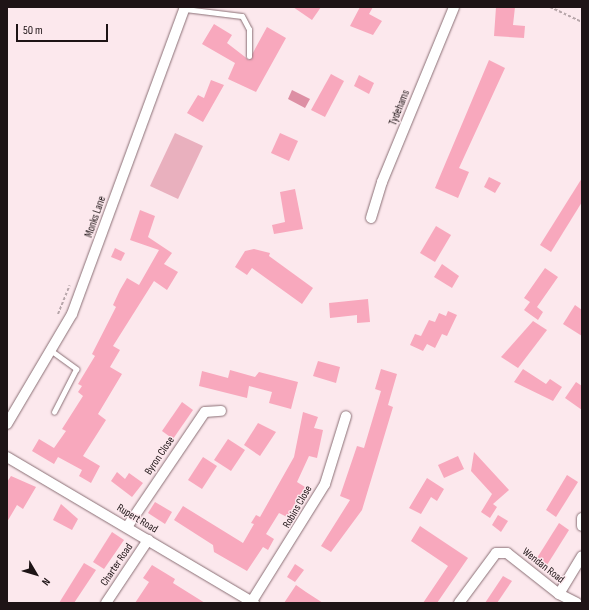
<!DOCTYPE html>
<html>
<head>
<meta charset="utf-8">
<style>
	body { margin:0 }
	#map { position:relative; width:589px; height:610px; overflow:hidden; background:#fce8ed; font-family:"Sofia Sans Condensed",sans-serif }
	div>[style] { position:absolute }
	[style*='--x'] { left:calc(var(--x)*1px); top:calc(var(--y)*1px); width:calc(var(--w)*1px); rotate:calc(var(--a)*1deg) }
	.green>* { inset:0; background:#e9b0be }
	.water>* { inset:0; background:#dd8fa4 }
	.building>* { inset:0; background:#f8a8bd }
	.path>* { height:2px; margin-top:-1px; transform-origin:0; background:repeating-linear-gradient(90deg,#b7a6aa 0 3px,transparent 0 5px) }
	.roads { filter:drop-shadow(0 0 1px #8a6f75) drop-shadow(0 0 1px #8a6f75) }
	.lane>* { height:5px; margin:-2.5px; padding:0 2.5px; transform-origin:2.5px; border-radius:2.5px; background:#fff }
	.street>* { height:10px; margin:-5px; padding:0 5px; transform-origin:5px; border-radius:5px; background:#fff }
	span { translate:-50% -50%; white-space:nowrap; text-align:center; line-height:1.15; -webkit-text-stroke:3px #fce8ed; paint-order:stroke }
	.street-label { font-size:11px; color:#1e1416 }
	.frame { position:absolute; inset:0; border:8px solid #1e1416; pointer-events:none }
	.north { position:absolute; left:16px; top:554px; width:40px; height:40px; -webkit-text-stroke:3px #fce8ed; paint-order:stroke; rotate:128deg; font-size:11px; font-weight:700; line-height:16px; text-align:center; color:#1e1416 }
	.north::after { content:''; display:block; margin:auto; width:14px; height:18px; background:#1e1416; clip-path:polygon(50% 0,100% 100%,50% 72%,0 100%) }
	.scale { position:absolute; left:16px; top:24px; width:92px; height:18px; box-sizing:border-box; border:2px solid #1e1416; border-top:0; padding-left:5px; font-size:12px; line-height:14px; white-space:nowrap; color:#1e1416; -webkit-text-stroke:3px #fce8ed; paint-order:stroke }
</style>
</head>
<body>
<div id="map">
	<div class="green">
		<i style="clip-path:polygon(175px 133px,203px 146px,178px 199px,150px 186px)"></i>
	</div>
	<div class="water">
		<i style="clip-path:polygon(292px 90px,310px 99px,305px 108px,288px 99px)"></i>
	</div>
	<div class="building">
		<i style="clip-path:polygon(293px 7px,321px 7px,312px 20px)"></i>
		<i style="clip-path:polygon(360px 7px,373px 7px,369px 14px,382px 21px,373px 35px,350px 26px)"></i>
		<i style="clip-path:polygon(496px 7px,515px 7px,513px 25px,525px 26px,524px 38px,494px 36px)"></i>
		<i style="clip-path:polygon(214px 24px,232px 35px,227px 43px,249px 60px,267px 27px,286px 38px,256px 92px,228px 79px,235px 63px,202px 44px)"></i>
		<i style="clip-path:polygon(489px 60px,505px 68px,459px 168px,469px 172px,458px 198px,435px 188px)"></i>
		<i style="clip-path:polygon(331px 74px,344px 81px,325px 117px,311px 110px)"></i>
		<i style="clip-path:polygon(359px 75px,374px 83px,369px 94px,354px 86px)"></i>
		<i style="clip-path:polygon(211px 80px,224px 85px,203px 122px,187px 113px,198px 95px,204px 98px)"></i>
		<i style="clip-path:polygon(280px 133px,298px 141px,289px 161px,271px 153px)"></i>
		<i style="clip-path:polygon(489px 177px,501px 183px,495px 193px,484px 187px)"></i>
		<i style="clip-path:polygon(582px 178px,582px 202px,551px 252px,540px 245px)"></i>
		<i style="clip-path:polygon(295px 189px,303px 229px,274px 234px,272px 225px,285px 222px,280px 192px)"></i>
		<i style="clip-path:polygon(140px 210px,155px 216px,148px 237px,172px 253px,164px 264px,178px 272px,167px 290px,154px 281px,113px 346px,120px 350px,110px 367px,122px 374px,98px 414px,106px 420px,83px 456px,100px 466px,91px 483px,79px 476px,82px 470px,58px 457px,54px 464px,32px 451px,39px 439px,54px 448px,66px 431px,62px 429px,83px 396px,78px 392px,82px 386px,78px 384px,95px 356px,92px 354px,116px 307px,113px 305px,120px 290px,127px 278px,139px 285px,159px 250px,130px 240px)"></i>
		<i style="clip-path:polygon(436px 226px,451px 235px,435px 262px,420px 253px)"></i>
		<i style="clip-path:polygon(115px 248px,125px 253px,121px 261px,111px 257px)"></i>
		<i style="clip-path:polygon(254px 249px,270px 253px,269px 256px,313px 288px,302px 304px,252px 268px,247px 275px,235px 267px,245px 251px)"></i>
		<i style="clip-path:polygon(442px 264px,459px 276px,452px 288px,434px 277px)"></i>
		<i style="clip-path:polygon(545px 268px,558px 277px,537px 307px,543px 312px,538px 320px,524px 310px,530px 302px,524px 298px)"></i>
		<i style="clip-path:polygon(368px 299px,370px 322px,357px 323px,357px 315px,330px 318px,329px 303px)"></i>
		<i style="clip-path:polygon(575px 305px,582px 310px,582px 336px,563px 324px)"></i>
		<i style="clip-path:polygon(448px 311px,457px 315px,447px 336px,442px 334px,435px 348px,427px 344px,423px 351px,410px 345px,415px 334px,421px 336px,429px 320px,435px 322px,439px 313px,446px 316px)"></i>
		<i style="clip-path:polygon(533px 321px,547px 330px,518px 368px,501px 357px)"></i>
		<i style="clip-path:polygon(318px 361px,340px 367px,336px 383px,313px 376px)"></i>
		<i style="clip-path:polygon(381px 369px,397px 374px,388px 405px,393px 407px,362px 510px,331px 552px,321px 546px,350px 500px,340px 496px,357px 446px,364px 448px,381px 391px,375px 389px)"></i>
		<i style="clip-path:polygon(523px 369px,546px 384px,550px 379px,562px 387px,553px 401px,514px 382px)"></i>
		<i style="clip-path:polygon(230px 370px,255px 377px,259px 372px,298px 382px,291px 409px,269px 403px,272px 392px,249px 386px,247px 398px,199px 386px,202px 371px,228px 378px)"></i>
		<i style="clip-path:polygon(576px 382px,582px 386px,582px 410px,565px 398px)"></i>
		<i style="clip-path:polygon(182px 402px,193px 410px,173px 439px,162px 431px)"></i>
		<i style="clip-path:polygon(303px 412px,318px 417px,314px 428px,323px 430px,317px 458px,309px 456px,297px 482px,305px 487px,287px 517px,279px 513px,266px 534px,274px 539px,268px 550px,263px 547px,247px 571px,214px 552px,213px 545px,174px 520px,183px 506px,243px 543px,254px 524px,251px 523px,256px 515px,260px 517px,294px 457px)"></i>
		<i style="clip-path:polygon(258px 423px,276px 432px,260px 456px,244px 445px)"></i>
		<i style="clip-path:polygon(228px 439px,245px 450px,231px 471px,214px 460px)"></i>
		<i style="clip-path:polygon(474px 452px,509px 490px,493px 504px,497px 507px,490px 518px,481px 512px,492px 494px,471px 471px)"></i>
		<i style="clip-path:polygon(458px 456px,464px 469px,444px 478px,438px 465px)"></i>
		<i style="clip-path:polygon(203px 457px,217px 466px,202px 489px,188px 480px)"></i>
		<i style="clip-path:polygon(117px 472px,125px 479px,129px 473px,143px 483px,132px 497px,111px 481px)"></i>
		<i style="clip-path:polygon(567px 475px,578px 482px,556px 517px,546px 510px)"></i>
		<i style="clip-path:polygon(11px 476px,36px 487px,23px 509px,17px 505px,7px 522px,7px 482px)"></i>
		<i style="clip-path:polygon(427px 478px,444px 489px,437px 501px,431px 497px,421px 514px,409px 508px)"></i>
		<i style="clip-path:polygon(155px 502px,172px 512px,165px 524px,148px 513px)"></i>
		<i style="clip-path:polygon(61px 504px,78px 519px,72px 530px,53px 520px)"></i>
		<i style="clip-path:polygon(498px 515px,508px 521px,501px 532px,492px 525px)"></i>
		<i style="clip-path:polygon(559px 523px,569px 530px,547px 565px,537px 558px)"></i>
		<i style="clip-path:polygon(420px 526px,468px 558px,437px 603px,423px 603px,448px 566px,411px 541px)"></i>
		<i style="clip-path:polygon(112px 532px,124px 540px,104px 569px,93px 562px)"></i>
		<i style="clip-path:polygon(84px 563px,96px 570px,74px 603px,59px 603px)"></i>
		<i style="clip-path:polygon(295px 564px,304px 570px,295px 582px,287px 577px)"></i>
		<i style="clip-path:polygon(152px 565px,175px 579px,173px 583px,205px 603px,135px 603px,149px 582px,143px 578px)"></i>
		<i style="clip-path:polygon(503px 576px,512px 581px,497px 603px,485px 603px)"></i>
		<i style="clip-path:polygon(296px 585px,306px 592px,323px 603px,284px 603px)"></i>
	</div>
	<div class="path">
		<i style="--x:550;--y:7;--w:35;--a:25"></i>
		<i style="--x:58;--y:314;--w:31;--a:-68"></i>
	</div>
	<div class="roads">
		<div class="lane">
			<i style="--x:185;--y:9;--w:57;--a:7"></i>
			<i style="--x:242;--y:16;--w:15;--a:62"></i>
			<i style="--x:249;--y:29;--w:27;--a:90"></i>
			<i style="--x:53;--y:352;--w:29;--a:36"></i>
			<i style="--x:76;--y:369;--w:48;--a:117.1"></i>
		</div>
		<div class="street">
			<i style="--x:371;--y:218;--w:38;--a:-73"></i>
			<i style="--x:382;--y:182;--w:189;--a:-67.6"></i>
			<i style="--x:7;--y:424;--w:128;--a:-59.4"></i>
			<i style="--x:72;--y:314;--w:327;--a:-69.8"></i>
			<i style="--x:7;--y:457;--w:287;--a:30.6"></i>
			<i style="--x:582;--y:518;--w:8;--a:90"></i>
			<i style="--x:127;--y:527;--w:139;--a:-55.9"></i>
			<i style="--x:205;--y:412;--w:16;--a:-4"></i>
			<i style="--x:559;--y:594;--w:44;--a:-58.8"></i>
			<i style="--x:252;--y:601;--w:138;--a:-58"></i>
			<i style="--x:325;--y:484;--w:71;--a:-72.8"></i>
			<i style="--x:106;--y:603;--w:76;--a:-56.3"></i>
			<i style="--x:459;--y:603;--w:62;--a:-53.5"></i>
			<i style="--x:496;--y:553;--w:11;--a:0"></i>
			<i style="--x:507;--y:553;--w:66;--a:38.3"></i>
			<i style="--x:559;--y:594;--w:20;--a:27"></i>
		</div>
	</div>
	<div class="street-label">
		<span style="left:400px;top:108px;rotate:-68deg">Tydehams</span>
		<span style="left:96px;top:217px;rotate:-71deg">Monks Lane</span>
		<span style="left:160px;top:456px;rotate:-56deg">Byron Close</span>
		<span style="left:298px;top:507px;rotate:-60deg">Robins Close</span>
		<span style="left:137px;top:519px;rotate:31deg">Rupert Road</span>
		<span style="left:117px;top:565px;rotate:-56deg">Charter Road</span>
		<span style="left:543px;top:566px;rotate:38deg">Wendan Road</span>
	</div>
	<div class="frame"></div>
	<div class="north">N</div>
	<div class="scale">50 m</div>
</div>
</body>
</html>
